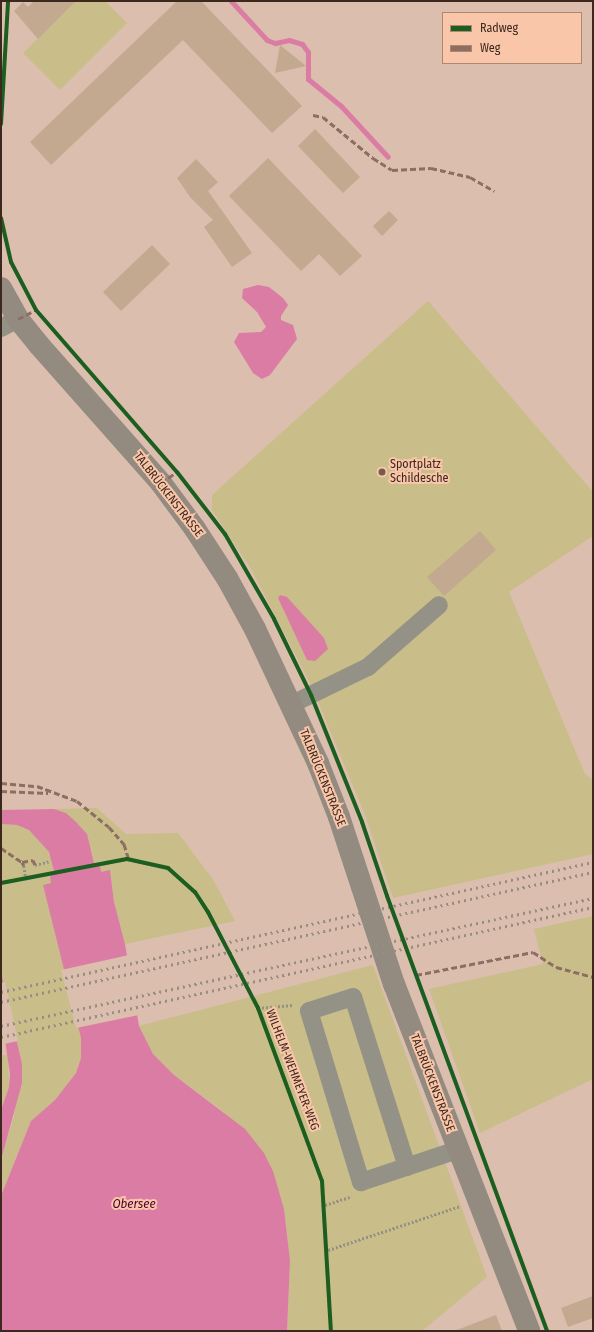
<!DOCTYPE html>
<html>
<head>
<meta charset="utf-8">
<style>
	body { margin:0 }
	#map { position:relative; width:594px; height:1332px; overflow:hidden; background:#dbbeae; font-family:"Fira Sans Condensed",sans-serif }
	div>[style] { position:absolute }
	[style*='--x'] { left:calc(var(--x)*1px); top:calc(var(--y)*1px); width:calc(var(--w)*1px); rotate:calc(var(--a)*1deg) }
	.green>* { inset:0; background:#c9bd89 }
	.water>* { inset:0; background:#db7ca4 }
	.pier>* { inset:0; background:#dbbeae }
	.stream>* { height:5px; margin:-2.5px; padding:0 2.5px; transform-origin:2.5px; border-radius:2.5px; background:#db7ca4 }
	.building>* { inset:0; background:#c3a990 }
	.path>* { height:2.5px; margin-top:-1.25px; transform-origin:0; background:repeating-linear-gradient(90deg,#959085 0 2px,transparent 0 4px) }
	.minor>* { height:18px; margin:-9px; padding:0 9px; transform-origin:9px; border-radius:9px; background:#949286 }
	.major>* { height:22px; margin:-11px; padding:0 11px; transform-origin:11px; border-radius:11px; background:#938b80 }
	.rail>* { height:3px; margin-top:-1.5px; transform-origin:0; background:repeating-linear-gradient(90deg,#978e83 0 2px,transparent 0 6px) }
	.quiet>* { height:3px; margin-top:-1.5px; transform-origin:0; background:repeating-linear-gradient(90deg,#8d6e63 0 6px,transparent 0 9px) }
	.cycleway>* { height:4px; margin:-2px; padding:0 2px; transform-origin:2px; border-radius:2px; background:#1b5e20 }
	.dots>* { width:11px; height:11px; translate:-50% -50%; box-sizing:border-box; border:2px solid #fac6a9; border-radius:50% }
	span { translate:-50% -50%; white-space:nowrap; text-align:center; line-height:1.15; -webkit-text-stroke:4px #fac6a9; paint-order:stroke }
	.poi-label { font-size:12px; color:#3c281d }
	.left { translate:0 -50%; text-align:left }
	.street-label { font-size:12px; color:#3c281d }
	.water-label { font-size:13px; color:#510032; font-style:italic }
	.frame { position:absolute; inset:0; border:2px solid #3c281d; pointer-events:none }
	.legend { position:absolute; left:442px; top:12px; width:140px; height:52px; box-sizing:border-box; background:#fac6a9; border:1px solid #ae8771; margin:0; padding:5px 7px; list-style:none; font-size:12px; color:#3c281d }
	.legend li { display:flex; align-items:center; gap:8px; height:20px }
	.legend b { width:20px; border:1px solid #ae8771 }
</style>
</head>
<body>
<div id="map">
	<div class="green">
		<i style="clip-path:polygon(76px 1px,105px 1px,127px 23px,60px 90px,23px 53px)"></i>
		<i style="clip-path:polygon(428px 301px,593px 492px,593px 536px,509px 592px,585px 774px,593px 780px,593px 854px,393px 898px,365px 815px,311px 685px,251px 569px,212px 510px,212px 495px)"></i>
		<i style="clip-path:polygon(97px 808px,126px 834px,178px 833px,214px 881px,235px 921px,125px 944px,114px 902px,110px 871px,101px 872px,94px 863px,91px 849px,66px 813px,54px 809px)"></i>
		<i style="clip-path:polygon(1px 824px,17px 825px,29px 830px,49px 852px,54px 871px,52px 883px,43px 885px,81px 1038px,81px 1058px,76px 1073px,55px 1100px,31px 1121px,1px 1196px,1px 1160px,14px 1116px,22px 1064px,1px 972px)"></i>
		<i style="clip-path:polygon(593px 916px,593px 1079px,480px 1133px,429px 989px,543px 964px,534px 929px)"></i>
		<i style="clip-path:polygon(373px 965px,487px 1277px,422px 1331px,287px 1331px,290px 1261px,284px 1209px,268px 1160px,257px 1144px,220px 1109px,174px 1075px,153px 1054px,139px 1026px)"></i>
		<i style="clip-path:polygon(8px 1054px,9px 1087px,1px 1110px,1px 1056px)"></i>
	</div>
	<div class="water">
		<i style="clip-path:polygon(258px 285px,269px 287px,283px 298px,288px 305px,281px 316px,281px 320px,293px 325px,297px 339px,270px 375px,262px 379px,253px 373px,234px 342px,239px 333px,261px 332px,266px 327px,257px 312px,242px 298px,243px 289px)"></i>
		<i style="clip-path:polygon(280px 595px,287px 597px,324px 638px,328px 649px,315px 661px,307px 660px,278px 598px)"></i>
		<i style="clip-path:polygon(54px 809px,66px 813px,76px 822px,87px 834px,94px 863px,100px 866px,101px 872px,110px 870px,114px 902px,125px 944px,139px 1026px,153px 1054px,174px 1075px,245px 1129px,264px 1153px,273px 1171px,284px 1209px,290px 1261px,287px 1331px,1px 1331px,1px 1196px,31px 1121px,55px 1100px,76px 1073px,81px 1058px,81px 1038px,43px 885px,51px 883px,50px 877px,54px 871px,49px 852px,29px 830px,17px 825px,1px 824px,1px 810px)"></i>
		<i style="clip-path:polygon(1px 972px,22px 1064px,22px 1083px,1px 1160px,1px 1110px,9px 1087px,10px 1074px,1px 1013px)"></i>
	</div>
	<div class="pier">
		<i style="clip-path:polygon(129px 955px,139px 1015px,76px 1028px,61px 970px)"></i>
		<i style="clip-path:polygon(5px 982px,18px 1041px,4px 1044px,1px 1025px,1px 983px)"></i>
	</div>
	<div class="stream">
		<i style="--x:231;--y:1;--w:53;--a:47.3"></i>
		<i style="--x:267;--y:40;--w:9;--a:21"></i>
		<i style="--x:275;--y:43;--w:14;--a:-12"></i>
		<i style="--x:289;--y:40;--w:14;--a:17"></i>
		<i style="--x:302;--y:44;--w:10;--a:53"></i>
		<i style="--x:308;--y:52;--w:27;--a:90"></i>
		<i style="--x:308;--y:79;--w:43;--a:39.3"></i>
		<i style="--x:341;--y:106;--w:69;--a:47.3"></i>
	</div>
	<div class="building">
		<i style="clip-path:polygon(34px 1px,76px 1px,38px 39px,14px 11px,23px 2px,28px 7px)"></i>
		<i style="clip-path:polygon(177px 1px,201px 1px,302px 106px,272px 133px,183px 40px,51px 165px,30px 142px)"></i>
		<i style="clip-path:polygon(280px 45px,306px 66px,275px 73px)"></i>
		<i style="clip-path:polygon(315px 129px,360px 177px,343px 193px,298px 146px)"></i>
		<i style="clip-path:polygon(268px 158px,362px 256px,340px 276px,319px 254px,301px 271px,229px 196px)"></i>
		<i style="clip-path:polygon(196px 159px,218px 182px,208px 191px,252px 253px,232px 267px,204px 227px,213px 220px,190px 197px,177px 178px)"></i>
		<i style="clip-path:polygon(389px 211px,398px 220px,382px 236px,373px 226px)"></i>
		<i style="clip-path:polygon(152px 245px,170px 264px,121px 311px,103px 292px)"></i>
		<i style="clip-path:polygon(480px 531px,496px 550px,444px 596px,427px 577px)"></i>
		<i style="clip-path:polygon(593px 1296px,593px 1318px,568px 1327px,561px 1308px)"></i>
		<i style="clip-path:polygon(496px 1315px,502px 1331px,457px 1331px,457px 1330px)"></i>
	</div>
	<div class="path">
		<i style="--x:35;--y:865;--w:16;--a:-15"></i>
		<i style="--x:24;--y:866;--w:13;--a:81"></i>
		<i style="--x:1;--y:883;--w:128;--a:-10.8"></i>
		<i style="--x:127;--y:859;--w:42;--a:12.4"></i>
		<i style="--x:168;--y:868;--w:36;--a:42"></i>
		<i style="--x:195;--y:892;--w:24;--a:57"></i>
		<i style="--x:208;--y:912;--w:108;--a:62.5"></i>
		<i style="--x:258;--y:1008;--w:184;--a:69.7"></i>
		<i style="--x:322;--y:1181;--w:150;--a:86.6"></i>
		<i style="--x:258;--y:1008;--w:35;--a:-5"></i>
		<i style="--x:325;--y:1205;--w:28;--a:-18"></i>
		<i style="--x:328;--y:1250;--w:139;--a:-18.4"></i>
	</div>
	<div class="minor">
		<i style="--x:1;--y:328;--w:19;--a:-28"></i>
		<i style="--x:292;--y:704;--w:85;--a:-26"></i>
		<i style="--x:368;--y:667;--w:94;--a:-41.1"></i>
		<i style="--x:407;--y:1167;--w:178;--a:-107.6"></i>
		<i style="--x:353;--y:997;--w:46;--a:162.3"></i>
		<i style="--x:309;--y:1011;--w:179;--a:73.1"></i>
		<i style="--x:361;--y:1182;--w:101;--a:-18.4"></i>
	</div>
	<div class="major">
		<i style="--x:1;--y:288;--w:35;--a:61"></i>
		<i style="--x:18;--y:319;--w:33;--a:51"></i>
		<i style="--x:39;--y:345;--w:184;--a:48.5"></i>
		<i style="--x:161;--y:483;--w:57;--a:53.5"></i>
		<i style="--x:195;--y:529;--w:59;--a:56.9"></i>
		<i style="--x:227;--y:578;--w:58;--a:61.2"></i>
		<i style="--x:255;--y:629;--w:148;--a:64.8"></i>
		<i style="--x:318;--y:763;--w:58;--a:68.7"></i>
		<i style="--x:339;--y:817;--w:176;--a:71.8"></i>
		<i style="--x:394;--y:984;--w:372;--a:68.7"></i>
	</div>
	<div class="rail">
		<i style="--x:1;--y:992;--w:606;--a:-12.39"></i>
		<i style="--x:1;--y:1002;--w:606;--a:-12.39"></i>
		<i style="--x:1;--y:1026;--w:606;--a:-12.2"></i>
		<i style="--x:1;--y:1037;--w:606;--a:-12.39"></i>
	</div>
	<div class="quiet">
		<i style="--x:313;--y:115;--w:10;--a:11"></i>
		<i style="--x:323;--y:117;--w:65;--a:39.4"></i>
		<i style="--x:373;--y:158;--w:22;--a:32"></i>
		<i style="--x:392;--y:170;--w:39;--a:-3"></i>
		<i style="--x:431;--y:168;--w:40;--a:13"></i>
		<i style="--x:470;--y:177;--w:28;--a:30"></i>
		<i style="--x:18;--y:319;--w:20;--a:-27"></i>
		<i style="--x:161;--y:483;--w:19;--a:-35"></i>
		<i style="--x:1;--y:783;--w:36;--a:5"></i>
		<i style="--x:37;--y:786;--w:43;--a:20.6"></i>
		<i style="--x:77;--y:801;--w:41;--a:39.1"></i>
		<i style="--x:109;--y:827;--w:23;--a:49"></i>
		<i style="--x:124;--y:844;--w:17;--a:73"></i>
		<i style="--x:1;--y:791;--w:47;--a:2.4"></i>
		<i style="--x:1;--y:848;--w:25;--a:34"></i>
		<i style="--x:22;--y:862;--w:4;--a:63"></i>
		<i style="--x:22;--y:862;--w:11;--a:-10"></i>
		<i style="--x:33;--y:860;--w:5;--a:68"></i>
		<i style="--x:416;--y:975;--w:119;--a:-11.1"></i>
		<i style="--x:533;--y:952;--w:27;--a:33"></i>
		<i style="--x:556;--y:967;--w:38;--a:15"></i>
	</div>
	<div class="cycleway">
		<i style="--x:1;--y:124;--w:123;--a:-86.7"></i>
		<i style="--x:1;--y:218;--w:45;--a:77.2"></i>
		<i style="--x:11;--y:262;--w:54;--a:62.5"></i>
		<i style="--x:36;--y:310;--w:215;--a:49"></i>
		<i style="--x:177;--y:472;--w:78;--a:52.3"></i>
		<i style="--x:225;--y:534;--w:98;--a:60"></i>
		<i style="--x:274;--y:619;--w:85;--a:64"></i>
		<i style="--x:311;--y:695;--w:137;--a:68.1"></i>
		<i style="--x:362;--y:822;--w:78;--a:71.3"></i>
		<i style="--x:387;--y:896;--w:463;--a:69.8"></i>
		<i style="--x:1;--y:883;--w:128;--a:-10.8"></i>
		<i style="--x:127;--y:859;--w:42;--a:12.4"></i>
		<i style="--x:168;--y:868;--w:36;--a:42"></i>
		<i style="--x:195;--y:892;--w:24;--a:57"></i>
		<i style="--x:208;--y:912;--w:108;--a:62.5"></i>
		<i style="--x:258;--y:1008;--w:184;--a:69.7"></i>
		<i style="--x:322;--y:1181;--w:150;--a:86.6"></i>
	</div>
	<div class="dots">
		<i style="left:382px;top:472px;background:#745c50"></i>
	</div>
	<div class="poi-label">
		<span class="left" style="left:390px;top:472px">Sportplatz<br>Schildesche</span>
	</div>
	<div class="street-label">
		<span style="left:168px;top:495px;rotate:52deg">TALBRÜCKENSTRASSE</span>
		<span style="left:322px;top:778px;rotate:68deg">TALBRÜCKENSTRASSE</span>
		<span style="left:292px;top:1070px;rotate:69deg">WILHELM-WEHMEYER-WEG</span>
		<span style="left:432px;top:1083px;rotate:69deg">TALBRÜCKENSTRASSE</span>
	</div>
	<div class="water-label">
		<span style="left:134px;top:1204px">Obersee</span>
	</div>
	<div class="frame"></div>
	<ul class="legend">
	<li><b style="height:5px;background:#1b5e20"></b>Radweg</li>
	<li><b style="height:5px;background:#8d6e63"></b>Weg</li>
	</ul>
</div>
</body>
</html>
